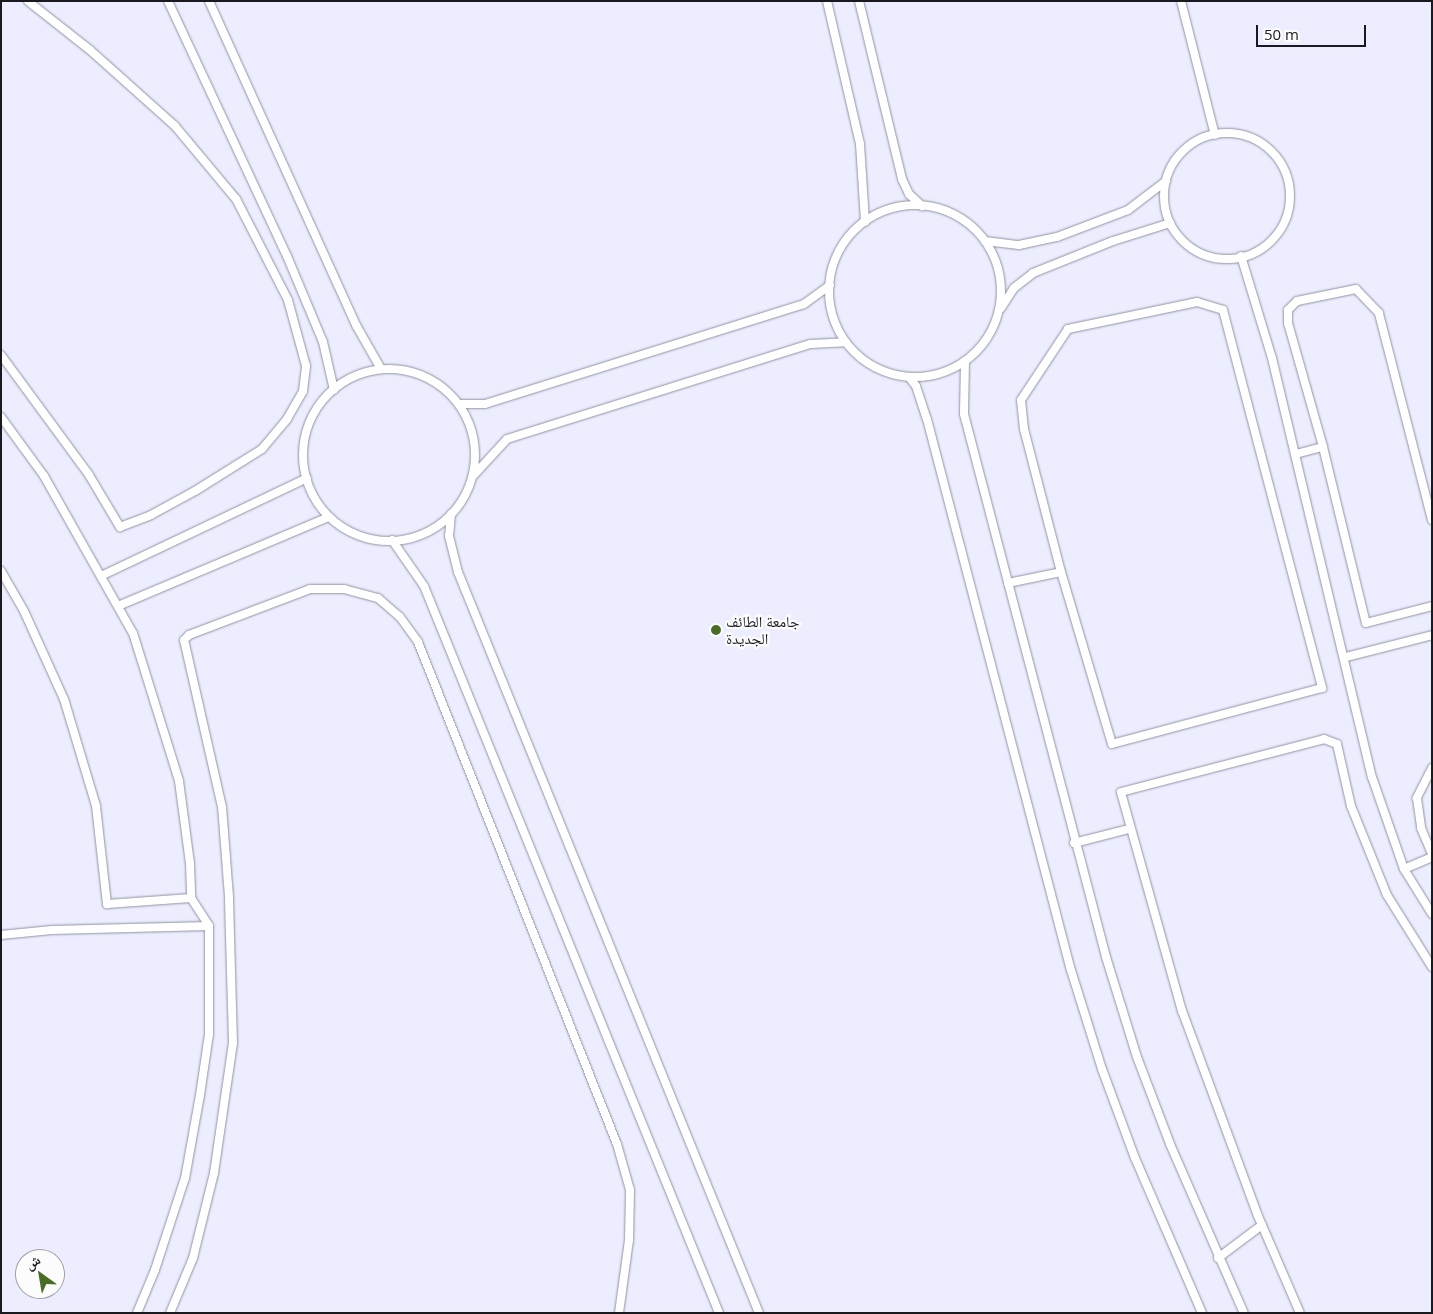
<!DOCTYPE html>
<html>
<head>
<meta charset="utf-8">
<style>
	body { margin:0 }
	#map { position:relative; width:1433px; height:1314px; overflow:hidden; background:#eceeff; font-family:"Open Sans","Noto Naskh Arabic",sans-serif }
	div>[style] { position:absolute }
	[style*='--x'] { left:calc(var(--x)*1px); top:calc(var(--y)*1px); width:calc(var(--w)*1px); rotate:calc(var(--a)*1deg) }
	.roads { filter:drop-shadow(0 0 1px #9092a1) drop-shadow(0 0 1px #9092a1) }
	.lane>* { height:8px; margin:-4px; padding:0 4px; transform-origin:4px; border-radius:4px; background:#fff }
	.lane>.ring { margin:-4px; padding:0; box-sizing:content-box; background:none; border:8px solid #fff; border-radius:50% }
	.dots>* { width:14px; height:14px; translate:-50% -50%; box-sizing:border-box; border:2px solid #fcfcfc; border-radius:50% }
	span { translate:-50% -50%; white-space:nowrap; text-align:center; line-height:1.15; -webkit-text-stroke:4.5px #fcfcfc; paint-order:stroke }
	.poi-label { font-size:15px; color:#19191f }
	.left { translate:0 -50%; text-align:left }
	.frame { position:absolute; inset:0; border:2px solid #19191f; pointer-events:none }
	.north { position:absolute; left:15px; top:1249px; width:50px; height:50px; box-sizing:border-box; background:#fcfcfc; border:1px solid #a1a1a4; border-radius:50%; rotate:328deg; font-size:14px; font-weight:700; line-height:20px; text-align:center; color:#19191f }
	.north::after { content:''; display:block; margin:auto; width:18px; height:22px; background:#4a6d25; clip-path:polygon(50% 0,100% 100%,50% 72%,0 100%) }
	.scale { position:absolute; left:1256px; top:25px; width:110px; height:22px; box-sizing:border-box; border:2px solid #19191f; border-top:0; padding-left:6px; font-size:15px; line-height:18px; white-space:nowrap; color:#19191f; -webkit-text-stroke:4px #fcfcfc; paint-order:stroke }
</style>
</head>
<body>
<div id="map">
	<div class="roads">
		<div class="lane">
			<i style="--x:168;--y:1;--w:281;--a:65"></i>
			<i style="--x:287;--y:256;--w:93;--a:67.3"></i>
			<i style="--x:323;--y:342;--w:49;--a:77.1"></i>
			<i style="--x:209;--y:1;--w:356;--a:65.6"></i>
			<i style="--x:356;--y:325;--w:51;--a:60.4"></i>
			<i style="--x:827;--y:1;--w:147;--a:77"></i>
			<i style="--x:860;--y:144;--w:78;--a:86.3"></i>
			<i style="--x:859;--y:1;--w:183;--a:76.4"></i>
			<i style="--x:902;--y:179;--w:17;--a:65"></i>
			<i style="--x:909;--y:194;--w:18;--a:43"></i>
			<i style="--x:1181;--y:1;--w:138;--a:75.8"></i>
			<i class="ring" style="left:1164px;top:133px;width:118px;height:118px"></i>
			<i class="ring" style="left:829px;top:205px;width:164px;height:164px"></i>
			<i style="--x:985;--y:241;--w:34;--a:7"></i>
			<i style="--x:1019;--y:245;--w:39;--a:-12"></i>
			<i style="--x:1057;--y:237;--w:76;--a:-20.8"></i>
			<i style="--x:1128;--y:210;--w:48;--a:-37.3"></i>
			<i style="--x:1241;--y:256;--w:107;--a:73.1"></i>
			<i style="--x:1272;--y:358;--w:431;--a:76.6"></i>
			<i style="--x:1372;--y:777;--w:97;--a:70.8"></i>
			<i style="--x:1404;--y:869;--w:53;--a:58.1"></i>
			<i style="--x:1001;--y:308;--w:24;--a:-57"></i>
			<i style="--x:1014;--y:288;--w:24;--a:-38"></i>
			<i style="--x:1033;--y:273;--w:86;--a:-21.8"></i>
			<i style="--x:1113;--y:241;--w:60;--a:-17.5"></i>
			<i style="--x:1;--y:355;--w:149;--a:53.7"></i>
			<i style="--x:89;--y:475;--w:61;--a:59.2"></i>
			<i style="--x:120;--y:527;--w:33;--a:-21"></i>
			<i style="--x:151;--y:515;--w:50;--a:-28.6"></i>
			<i style="--x:195;--y:491;--w:79;--a:-32.1"></i>
			<i style="--x:262;--y:449;--w:39;--a:-50"></i>
			<i style="--x:287;--y:419;--w:32;--a:-60"></i>
			<i style="--x:303;--y:391;--w:25;--a:-83"></i>
			<i style="--x:306;--y:366;--w:68;--a:-105.3"></i>
			<i style="--x:288;--y:300;--w:114;--a:-117.2"></i>
			<i style="--x:236;--y:199;--w:95;--a:-129.9"></i>
			<i style="--x:175;--y:126;--w:114;--a:-138.2"></i>
			<i style="--x:90;--y:50;--w:79;--a:-141.7"></i>
			<i style="--x:965;--y:361;--w:53;--a:91.1"></i>
			<i style="--x:964;--y:414;--w:561;--a:75.34"></i>
			<i style="--x:1106;--y:957;--w:105;--a:72.8"></i>
			<i style="--x:1137;--y:1057;--w:93;--a:69.2"></i>
			<i style="--x:1170;--y:1144;--w:184;--a:66.4"></i>
			<i class="ring" style="left:303px;top:369px;width:164px;height:164px"></i>
			<i style="--x:909;--y:377;--w:11;--a:52"></i>
			<i style="--x:916;--y:386;--w:35;--a:72"></i>
			<i style="--x:927;--y:419;--w:566;--a:75.37"></i>
			<i style="--x:1070;--y:967;--w:107;--a:72.6"></i>
			<i style="--x:1102;--y:1069;--w:95;--a:69.7"></i>
			<i style="--x:1135;--y:1158;--w:169;--a:66.6"></i>
			<i style="--x:459;--y:404;--w:26;--a:0"></i>
			<i style="--x:485;--y:404;--w:334;--a:-17.4"></i>
			<i style="--x:804;--y:304;--w:32;--a:-36"></i>
			<i style="--x:1;--y:417;--w:73;--a:53.9"></i>
			<i style="--x:44;--y:476;--w:180;--a:60.5"></i>
			<i style="--x:133;--y:633;--w:155;--a:72.7"></i>
			<i style="--x:179;--y:781;--w:83;--a:82.4"></i>
			<i style="--x:190;--y:863;--w:35;--a:88"></i>
			<i style="--x:191;--y:898;--w:33;--a:57"></i>
			<i style="--x:209;--y:926;--w:108;--a:90"></i>
			<i style="--x:209;--y:1034;--w:62;--a:98.4"></i>
			<i style="--x:200;--y:1095;--w:84;--a:100.2"></i>
			<i style="--x:185;--y:1178;--w:97;--a:108.1"></i>
			<i style="--x:155;--y:1270;--w:47;--a:112.7"></i>
			<i style="--x:1296;--y:454;--w:28;--a:-15"></i>
			<i style="--x:473;--y:476;--w:50;--a:-47.4"></i>
			<i style="--x:507;--y:439;--w:318;--a:-17.4"></i>
			<i style="--x:811;--y:344;--w:35;--a:-3"></i>
			<i style="--x:451;--y:514;--w:22;--a:95"></i>
			<i style="--x:449;--y:536;--w:37;--a:76"></i>
			<i style="--x:458;--y:572;--w:800;--a:67.89"></i>
			<i style="--x:1432;--y:520;--w:214;--a:-104.4"></i>
			<i style="--x:1379;--y:313;--w:33;--a:-134"></i>
			<i style="--x:1356;--y:289;--w:60;--a:168.5"></i>
			<i style="--x:1297;--y:301;--w:13;--a:135"></i>
			<i style="--x:1288;--y:310;--w:13;--a:90"></i>
			<i style="--x:1288;--y:323;--w:129;--a:74.2"></i>
			<i style="--x:1323;--y:447;--w:181;--a:76.3"></i>
			<i style="--x:1366;--y:623;--w:68;--a:-14.4"></i>
			<i style="--x:392;--y:540;--w:56;--a:55.2"></i>
			<i style="--x:424;--y:586;--w:785;--a:67.91"></i>
			<i style="--x:1;--y:571;--w:46;--a:60.1"></i>
			<i style="--x:24;--y:611;--w:97;--a:65.6"></i>
			<i style="--x:64;--y:699;--w:112;--a:73.3"></i>
			<i style="--x:96;--y:806;--w:99;--a:83.6"></i>
			<i style="--x:107;--y:904;--w:84;--a:-4.1"></i>
			<i style="--x:101;--y:576;--w:228;--a:-25.4"></i>
			<i style="--x:1008;--y:583;--w:54;--a:-11.7"></i>
			<i style="--x:1061;--y:572;--w:148;--a:-104.5"></i>
			<i style="--x:1024;--y:429;--w:29;--a:-96"></i>
			<i style="--x:1021;--y:400;--w:85;--a:-56.5"></i>
			<i style="--x:1068;--y:329;--w:132;--a:-11.8"></i>
			<i style="--x:1197;--y:302;--w:27;--a:17"></i>
			<i style="--x:1223;--y:310;--w:391;--a:75.3"></i>
			<i style="--x:1322;--y:688;--w:217;--a:165.1"></i>
			<i style="--x:1112;--y:744;--w:179;--a:-106.5"></i>
			<i style="--x:118;--y:606;--w:229;--a:-22.9"></i>
			<i style="--x:1346;--y:657;--w:89;--a:-14.3"></i>
			<i style="--x:1432;--y:768;--w:34;--a:117"></i>
			<i style="--x:1417;--y:798;--w:30;--a:82"></i>
			<i style="--x:1421;--y:828;--w:28;--a:67"></i>
			<i style="--x:1074;--y:843;--w:57;--a:-14.3"></i>
			<i style="--x:1404;--y:869;--w:30;--a:-23"></i>
			<i style="--x:1;--y:935;--w:51;--a:-5.6"></i>
			<i style="--x:52;--y:930;--w:157;--a:-1.5"></i>
			<i style="--x:1218;--y:1258;--w:55;--a:-36.9"></i>
			<i style="--x:170;--y:1313;--w:60;--a:-67.3"></i>
			<i style="--x:193;--y:1258;--w:88;--a:-76.1"></i>
			<i style="--x:214;--y:1173;--w:131;--a:-81.7"></i>
			<i style="--x:233;--y:1043;--w:146;--a:-91.6"></i>
			<i style="--x:229;--y:897;--w:90;--a:-94.4"></i>
			<i style="--x:222;--y:807;--w:171;--a:-102.8"></i>
			<i style="--x:184;--y:640;--w:7;--a:-45"></i>
			<i style="--x:189;--y:635;--w:129;--a:-20.8"></i>
			<i style="--x:310;--y:589;--w:34;--a:0"></i>
			<i style="--x:344;--y:589;--w:35;--a:15"></i>
			<i style="--x:378;--y:598;--w:29;--a:41"></i>
			<i style="--x:400;--y:617;--w:31;--a:54"></i>
			<i style="--x:418;--y:642;--w:540;--a:68.38"></i>
			<i style="--x:617;--y:1144;--w:48;--a:74.2"></i>
			<i style="--x:630;--y:1190;--w:50;--a:91.1"></i>
			<i style="--x:629;--y:1240;--w:74;--a:97.8"></i>
			<i style="--x:1300;--y:1313;--w:106;--a:-113.4"></i>
			<i style="--x:1258;--y:1216;--w:219;--a:-110.3"></i>
			<i style="--x:1182;--y:1011;--w:227;--a:-105.6"></i>
			<i style="--x:1121;--y:792;--w:210;--a:-14.6"></i>
			<i style="--x:1324;--y:739;--w:14;--a:21"></i>
			<i style="--x:1337;--y:744;--w:64;--a:77.3"></i>
			<i style="--x:1351;--y:806;--w:96;--a:68"></i>
			<i style="--x:1387;--y:895;--w:85;--a:58"></i>
		</div>
	</div>
	<div class="dots">
		<i style="left:716px;top:630px;background:#4a6d25"></i>
	</div>
	<div class="poi-label">
		<span class="left" style="left:726px;top:630px">جامعة الطائف<br>الجديدة</span>
	</div>
	<div class="frame"></div>
	<div class="north">ش</div>
	<div class="scale">50 m</div>
</div>
</body>
</html>
